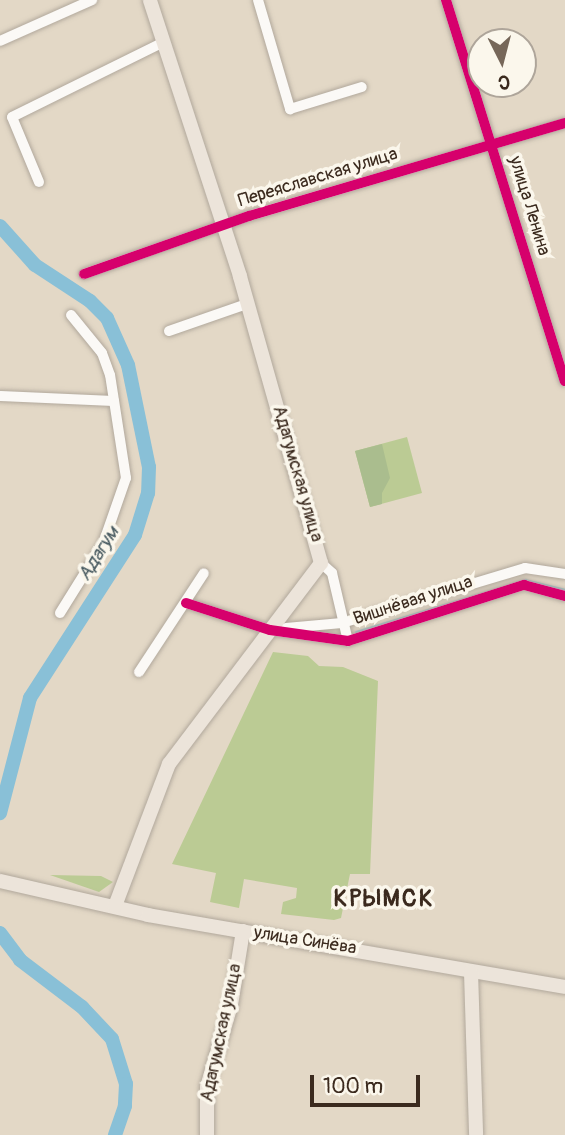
<!DOCTYPE html>
<html>
<head>
<meta charset="utf-8">
<style>
	body { margin:0 }
	#map { position:relative; width:565px; height:1135px; overflow:hidden; background:#e3d8c6; font-family:Pangolin,sans-serif }
	div>[style] { position:absolute }
	[style*='--x'] { left:calc(var(--x)*1px); top:calc(var(--y)*1px); width:calc(var(--w)*1px); rotate:calc(var(--a)*1deg) }
	.green>* { inset:0; background:#bbcb94 }
	.forest>* { inset:0; background:#aabd8e }
	.stream>* { height:2.5px; margin:-1.25px; padding:0 1.25px; transform-origin:1.25px; border-radius:1.25px; background:#89c0d7 }
	.river>* { height:14px; margin:-7px; padding:0 7px; transform-origin:7px; border-radius:7px; background:#89c0d7 }
	.roads { filter:drop-shadow(0 0 2px #b1a89c) drop-shadow(0 0 2px #b1a89c) }
	.minor>* { height:10px; margin:-5px; padding:0 5px; transform-origin:5px; border-radius:5px; background:#fbf9f6 }
	.major>* { height:14px; margin:-7px; padding:0 7px; transform-origin:7px; border-radius:7px; background:#ece4da }
	.cycleway>* { height:10px; margin:-5px; padding:0 5px; transform-origin:5px; border-radius:5px; background:#d6006c }
	span { translate:-50% -50%; white-space:nowrap; text-align:center; line-height:1.15; -webkit-text-stroke:7px #fbf7ec; paint-order:stroke }
	.street-label { font-size:18px; color:#3b2a1e }
	.water-label { font-size:19px; color:#495b61; font-style:italic }
	.district-label { font-size:24px; color:#3b2a1e; font-weight:700; letter-spacing:2px }
	.north { position:absolute; left:467px; top:28px; width:70px; height:70px; box-sizing:border-box; background:#fbf7ec; border:2px solid #aea59a; border-radius:50%; rotate:174deg; font-size:19px; font-weight:700; line-height:28px; text-align:center; color:#3b2a1e }
	.north::after { content:''; display:block; margin:auto; width:24px; height:32px; background:#766759; clip-path:polygon(50% 0,100% 100%,50% 72%,0 100%) }
	.scale { position:absolute; left:310px; top:1075px; width:110px; height:32px; box-sizing:border-box; border:4px solid #3b2a1e; border-top:0; padding-left:9px; font-size:21px; line-height:24px; white-space:nowrap; color:#3b2a1e; -webkit-text-stroke:5px #fbf7ec; paint-order:stroke }
</style>
</head>
<body>
<div id="map">
	<div class="green">
		<i style="clip-path:polygon(407px 437px,422px 493px,370px 507px,355px 451px)"></i>
		<i style="clip-path:polygon(273px 652px,308px 656px,319px 666px,343px 667px,378px 681px,370px 874px,350px 874px,341px 918px,334px 920px,281px 914px,283px 902px,296px 898px,297px 888px,244px 879px,239px 908px,210px 902px,216px 873px,172px 864px)"></i>
		<i style="clip-path:polygon(50px 875px,101px 876px,113px 882px,99px 892px)"></i>
	</div>
	<div class="forest">
		<i style="clip-path:polygon(382px 444px,390px 478px,382px 493px,382px 504px,370px 507px,355px 451px)"></i>
	</div>
	<div class="stream">
		<i style="--x:356;--y:632;--w:177;--a:-17.1"></i>
		<i style="--x:525;--y:580;--w:41;--a:14"></i>
	</div>
	<div class="river">
		<i style="--x:0;--y:226;--w:52;--a:48.1"></i>
		<i style="--x:35;--y:265;--w:66;--a:33.2"></i>
		<i style="--x:90;--y:301;--w:24;--a:45"></i>
		<i style="--x:107;--y:318;--w:51;--a:65.9"></i>
		<i style="--x:128;--y:365;--w:104;--a:78.4"></i>
		<i style="--x:149;--y:467;--w:26;--a:92"></i>
		<i style="--x:148;--y:493;--w:44;--a:107.2"></i>
		<i style="--x:135;--y:535;--w:194;--a:122.8"></i>
		<i style="--x:30;--y:698;--w:119;--a:104.6"></i>
		<i style="--x:0;--y:933;--w:34;--a:53"></i>
		<i style="--x:20;--y:960;--w:78;--a:37.2"></i>
		<i style="--x:82;--y:1007;--w:44;--a:46.8"></i>
		<i style="--x:112;--y:1039;--w:47;--a:72.7"></i>
		<i style="--x:126;--y:1084;--w:22;--a:93"></i>
		<i style="--x:125;--y:1106;--w:31;--a:109"></i>
	</div>
	<div class="roads">
		<div class="minor">
			<i style="--x:258;--y:0;--w:114;--a:73.6"></i>
			<i style="--x:290;--y:109;--w:75;--a:-17"></i>
			<i style="--x:446;--y:0;--w:399;--a:72.7"></i>
			<i style="--x:0;--y:41;--w:101;--a:-24"></i>
			<i style="--x:39;--y:182;--w:70;--a:-112.6"></i>
			<i style="--x:12;--y:117;--w:169;--a:-26.3"></i>
			<i style="--x:84;--y:274;--w:175;--a:-19.4"></i>
			<i style="--x:249;--y:216;--w:329;--a:-16.4"></i>
			<i style="--x:169;--y:331;--w:83;--a:-19.1"></i>
			<i style="--x:0;--y:396;--w:114;--a:2.5"></i>
			<i style="--x:321;--y:563;--w:15;--a:42"></i>
			<i style="--x:332;--y:573;--w:70;--a:76.8"></i>
			<i style="--x:186;--y:603;--w:88;--a:17.8"></i>
			<i style="--x:270;--y:630;--w:79;--a:8"></i>
			<i style="--x:348;--y:641;--w:185;--a:-17.7"></i>
			<i style="--x:524;--y:585;--w:42;--a:15"></i>
			<i style="--x:60;--y:613;--w:81;--a:-58.1"></i>
			<i style="--x:103;--y:544;--w:70;--a:-70.8"></i>
			<i style="--x:126;--y:478;--w:104;--a:-98.8"></i>
			<i style="--x:110;--y:375;--w:23;--a:-110"></i>
			<i style="--x:102;--y:353;--w:49;--a:-129.2"></i>
			<i style="--x:286;--y:628;--w:56;--a:-5.1"></i>
			<i style="--x:342;--y:623;--w:191;--a:-16.7"></i>
			<i style="--x:525;--y:568;--w:40;--a:8.5"></i>
			<i style="--x:139;--y:672;--w:118;--a:-56.7"></i>
		</div>
		<div class="major">
			<i style="--x:0;--y:881;--w:152;--a:12.9"></i>
			<i style="--x:148;--y:915;--w:423;--a:9.8"></i>
			<i style="--x:115;--y:906;--w:152;--a:-69.2"></i>
			<i style="--x:169;--y:764;--w:252;--a:-52.9"></i>
			<i style="--x:321;--y:563;--w:298;--a:-105.8"></i>
			<i style="--x:240;--y:276;--w:290;--a:-108.1"></i>
			<i style="--x:471;--y:972;--w:163;--a:88.2"></i>
			<i style="--x:207;--y:1135;--w:48;--a:-90"></i>
			<i style="--x:207;--y:1087;--w:85;--a:-73.7"></i>
			<i style="--x:231;--y:1005;--w:75;--a:-80.8"></i>
		</div>
	</div>
	<div class="cycleway">
		<i style="--x:446;--y:0;--w:399;--a:72.7"></i>
		<i style="--x:84;--y:274;--w:175;--a:-19.4"></i>
		<i style="--x:249;--y:216;--w:329;--a:-16.4"></i>
		<i style="--x:186;--y:603;--w:88;--a:17.8"></i>
		<i style="--x:270;--y:630;--w:79;--a:8"></i>
		<i style="--x:348;--y:641;--w:185;--a:-17.7"></i>
		<i style="--x:524;--y:585;--w:42;--a:15"></i>
	</div>
	<div class="street-label">
		<span style="left:318px;top:178px;rotate:-17deg">Переяславская улица</span>
		<span style="left:529px;top:206px;rotate:73deg">улица Ленина</span>
		<span style="left:297px;top:474px;rotate:74deg">Адагумская улица</span>
		<span style="left:413px;top:601px;rotate:-18deg">Вишнёвая улица</span>
		<span style="left:305px;top:941px;rotate:9deg">улица Синёва</span>
		<span style="left:222px;top:1033px;rotate:-78deg">Адагумская улица</span>
	</div>
	<div class="water-label">
		<span style="left:99px;top:554px;rotate:-58deg">Адагум</span>
	</div>
	<div class="district-label">
		<span style="left:384px;top:899px">КРЫМСК</span>
	</div>
	<div class="north">С</div>
	<div class="scale">100 m</div>
</div>
</body>
</html>
